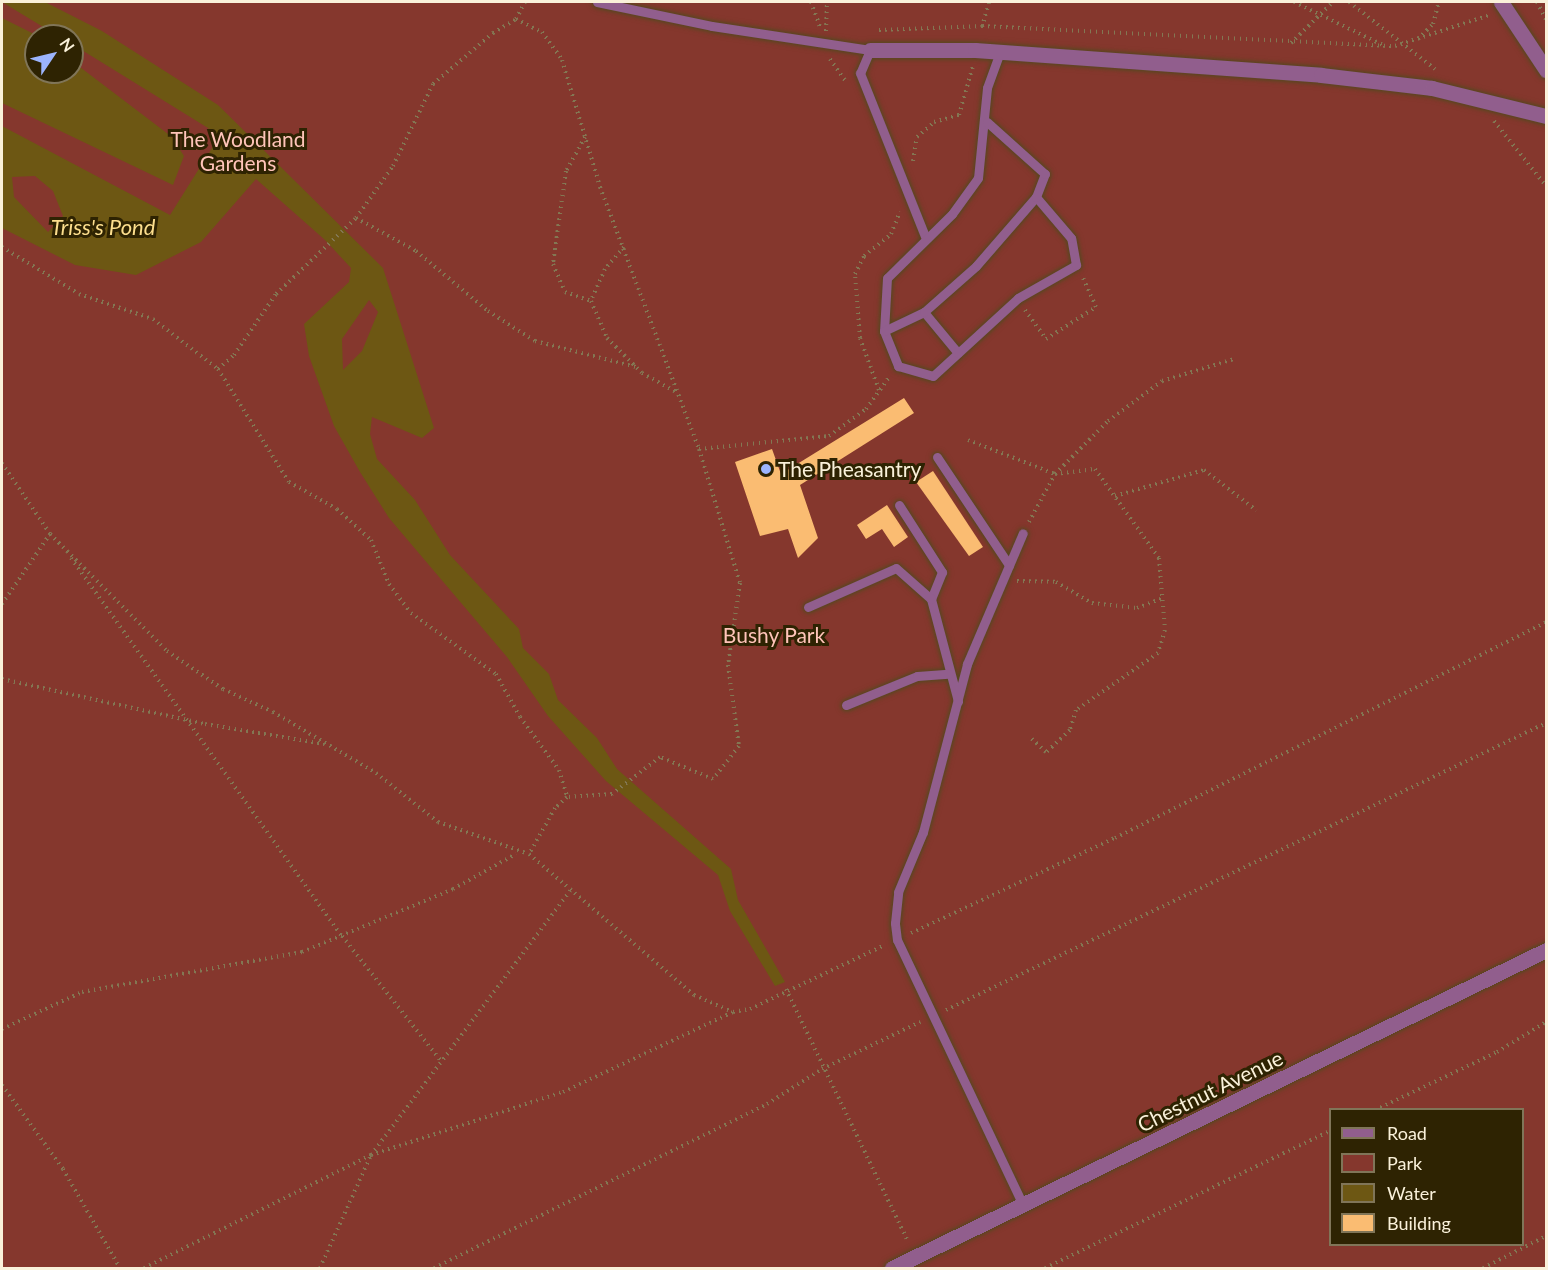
<!DOCTYPE html>
<html>
<head>
<meta charset="utf-8">
<style>
	body { margin:0 }
	#map { position:relative; width:1548px; height:1270px; overflow:hidden; background:#3a2c00; font-family:Lato,sans-serif }
	div>[style] { position:absolute }
	[style*='--x'] { left:calc(var(--x)*1px); top:calc(var(--y)*1px); width:calc(var(--w)*1px); rotate:calc(var(--a)*1deg) }
	.green>* { inset:0; background:#85372d }
	.water>* { inset:0; background:#6d5713 }
	.building>* { inset:0; background:#fabc72 }
	.path>* { height:4px; margin-top:-2px; transform-origin:0; background:repeating-linear-gradient(90deg,#837753 0 1.5px,transparent 0 6px) }
	.roads { filter:drop-shadow(0 0 2px #55481f) drop-shadow(0 0 2px #55481f) }
	.lane>* { height:9px; margin:-4.5px; padding:0 4.5px; transform-origin:4.5px; border-radius:4.5px; background:#915e8d }
	.street>* { height:15px; margin:-7.5px; padding:0 7.5px; transform-origin:7.5px; border-radius:7.5px; background:#915e8d }
	.dots>* { width:16px; height:16px; translate:-50% -50%; box-sizing:border-box; border:3px solid #2e2302; border-radius:50% }
	span { translate:-50% -50%; white-space:nowrap; text-align:center; line-height:1.15; -webkit-text-stroke:6px #2e2302; paint-order:stroke }
	.park-label { font-size:21px; color:#ffc4b9 }
	.poi-label { font-size:21px; color:#faf1da }
	.left { translate:0 -50%; text-align:left }
	.street-label { font-size:21px; color:#faf1da }
	.water-label { font-size:22px; color:#fcde8d; font-style:italic }
	.frame { position:absolute; inset:0; border:3px solid #faf1da; pointer-events:none }
	.legend { position:absolute; left:1329px; top:1108px; width:195px; height:138px; box-sizing:border-box; background:#2e2302; border:2px solid #807558; margin:0; padding:8px 10px; list-style:none; font-size:18px; color:#faf1da }
	.legend li { display:flex; align-items:center; gap:12px; height:30px }
	.legend b { width:30px; border:2px solid #807558 }
	.north { position:absolute; left:24px; top:24px; width:60px; height:60px; box-sizing:border-box; background:#2e2302; border:2px solid #807558; border-radius:50%; rotate:55deg; font-size:16px; font-weight:700; line-height:24px; text-align:center; color:#faf1da }
	.north::after { content:''; display:block; margin:auto; width:21px; height:27px; background:#9cb4fd; clip-path:polygon(50% 0,100% 100%,50% 72%,0 100%) }
</style>
</head>
<body>
<div id="map">
	<div class="green">
		<i style="clip-path:polygon(evenodd,2px 2px,1546px 2px,1546px 1268px,2px 1268px,2px 2px,36px 36px,72px 36px,72px 72px,36px 72px,36px 36px,2px 2px,1330px 1110px,1522px 1110px,1522px 1244px,1330px 1244px,1330px 1110px)"></i>
	</div>
	<div class="water">
		<i style="clip-path:polygon(evenodd,2px 2px,45px 2px,102px 31px,218px 105px,383px 268px,434px 428px,422px 438px,372px 417px,370px 434px,377px 459px,415px 500px,450px 555px,519px 629px,523px 648px,549px 674px,558px 700px,597px 738px,617px 769px,731px 869px,738px 900px,785px 982px,775px 986px,730px 911px,718px 875px,606px 781px,548px 716px,507px 657px,389px 518px,360px 472px,334px 426px,309px 356px,304px 324px,349px 282px,351px 268px,325px 240px,256px 179px,201px 242px,136px 275px,75px 265px,2px 228px,2px 126px,170px 215px,217px 140px,208px 128px,72px 44px,72px 36px,58px 36px,2px 2px,35px 176px,53px 191px,63px 216px,48px 232px,14px 197px,12px 177px,35px 176px,2px 2px,369px 300px,378px 312px,362px 351px,343px 370px,342px 339px,369px 300px)"></i>
		<i style="clip-path:polygon(2px 18px,38px 36px,36px 72px,72px 72px,72px 61px,172px 137px,184px 156px,173px 185px,2px 103px)"></i>
	</div>
	<div class="building">
		<i style="clip-path:polygon(904px 398px,914px 413px,800px 485px,818px 538px,798px 558px,788px 529px,760px 536px,735px 462px,772px 449px,781px 474px)"></i>
		<i style="clip-path:polygon(933px 471px,983px 547px,969px 556px,916px 482px)"></i>
		<i style="clip-path:polygon(887px 505px,908px 537px,894px 547px,882px 529px,866px 539px,857px 525px)"></i>
	</div>
	<div class="path">
		<i style="--x:811;--y:2;--w:29;--a:70"></i>
		<i style="--x:1294;--y:2;--w:99;--a:25.8"></i>
		<i style="--x:1349;--y:2;--w:109;--a:37.9"></i>
		<i style="--x:1537;--y:2;--w:20;--a:63"></i>
		<i style="--x:516;--y:19;--w:29;--a:27"></i>
		<i style="--x:542;--y:32;--w:34;--a:54"></i>
		<i style="--x:562;--y:60;--w:133;--a:73.3"></i>
		<i style="--x:600;--y:187;--w:280;--a:69.3"></i>
		<i style="--x:699;--y:449;--w:140;--a:73"></i>
		<i style="--x:740;--y:583;--w:83;--a:98.3"></i>
		<i style="--x:728;--y:665;--w:82;--a:82.3"></i>
		<i style="--x:739;--y:746;--w:42;--a:128.2"></i>
		<i style="--x:713;--y:779;--w:57;--a:-157.5"></i>
		<i style="--x:660;--y:757;--w:61;--a:142.4"></i>
		<i style="--x:612;--y:794;--w:45;--a:176.2"></i>
		<i style="--x:982;--y:27;--w:26;--a:-74"></i>
		<i style="--x:879;--y:30;--w:103;--a:-2.2"></i>
		<i style="--x:982;--y:26;--w:413;--a:2.8"></i>
		<i style="--x:1395;--y:46;--w:100;--a:-18.1"></i>
		<i style="--x:826;--y:31;--w:29;--a:-88"></i>
		<i style="--x:1418;--y:39;--w:21;--a:-45"></i>
		<i style="--x:1433;--y:24;--w:23;--a:-75"></i>
		<i style="--x:1291;--y:43;--w:59;--a:-44.3"></i>
		<i style="--x:830;--y:59;--w:28;--a:55"></i>
		<i style="--x:1494;--y:121;--w:83;--a:51.3"></i>
		<i style="--x:585;--y:137;--w:39;--a:119"></i>
		<i style="--x:566;--y:171;--w:94;--a:98"></i>
		<i style="--x:553;--y:264;--w:30;--a:67"></i>
		<i style="--x:565;--y:292;--w:28;--a:19"></i>
		<i style="--x:913;--y:161;--w:24;--a:-81"></i>
		<i style="--x:917;--y:137;--w:23;--a:-41"></i>
		<i style="--x:934;--y:122;--w:26;--a:-16"></i>
		<i style="--x:959;--y:115;--w:51;--a:-74.1"></i>
		<i style="--x:356;--y:218;--w:68;--a:28.8"></i>
		<i style="--x:416;--y:251;--w:94;--a:39.8"></i>
		<i style="--x:488;--y:311;--w:56;--a:32.6"></i>
		<i style="--x:535;--y:341;--w:104;--a:14.4"></i>
		<i style="--x:2;--y:247;--w:90;--a:31.4"></i>
		<i style="--x:79;--y:294;--w:78;--a:18.7"></i>
		<i style="--x:153;--y:319;--w:82;--a:37.6"></i>
		<i style="--x:218;--y:369;--w:133;--a:57.9"></i>
		<i style="--x:289;--y:482;--w:55;--a:29.4"></i>
		<i style="--x:337;--y:509;--w:46;--a:42.4"></i>
		<i style="--x:371;--y:540;--w:48;--a:67.8"></i>
		<i style="--x:389;--y:584;--w:36;--a:53"></i>
		<i style="--x:411;--y:613;--w:105;--a:35.7"></i>
		<i style="--x:496;--y:674;--w:49;--a:60.8"></i>
		<i style="--x:520;--y:717;--w:66;--a:53.7"></i>
		<i style="--x:559;--y:770;--w:28;--a:73"></i>
		<i style="--x:567;--y:797;--w:16;--a:137"></i>
		<i style="--x:555;--y:808;--w:53;--a:119.5"></i>
		<i style="--x:624;--y:247;--w:29;--a:131"></i>
		<i style="--x:605;--y:269;--w:35;--a:114"></i>
		<i style="--x:591;--y:301;--w:40;--a:66.6"></i>
		<i style="--x:607;--y:338;--w:49;--a:45"></i>
		<i style="--x:642;--y:373;--w:39;--a:29"></i>
		<i style="--x:1025;--y:310;--w:36;--a:54"></i>
		<i style="--x:1046;--y:339;--w:59;--a:-32.6"></i>
		<i style="--x:1096;--y:307;--w:34;--a:-114"></i>
		<i style="--x:218;--y:369;--w:21;--a:-41"></i>
		<i style="--x:234;--y:355;--w:74;--a:-55.5"></i>
		<i style="--x:276;--y:294;--w:110;--a:-43.5"></i>
		<i style="--x:356;--y:218;--w:64;--a:-54.6"></i>
		<i style="--x:393;--y:166;--w:91;--a:-64"></i>
		<i style="--x:433;--y:84;--w:79;--a:-40.4"></i>
		<i style="--x:493;--y:33;--w:27;--a:-31"></i>
		<i style="--x:516;--y:19;--w:19;--a:-62"></i>
		<i style="--x:879;--y:390;--w:55;--a:-110.1"></i>
		<i style="--x:860;--y:338;--w:64;--a:-94.5"></i>
		<i style="--x:855;--y:274;--w:20;--a:-63"></i>
		<i style="--x:864;--y:256;--w:35;--a:-39"></i>
		<i style="--x:891;--y:234;--w:24;--a:-68"></i>
		<i style="--x:968;--y:440;--w:93;--a:21.3"></i>
		<i style="--x:1055;--y:474;--w:40;--a:-7.1"></i>
		<i style="--x:1095;--y:469;--w:110;--a:54.3"></i>
		<i style="--x:1159;--y:558;--w:72;--a:85.2"></i>
		<i style="--x:1165;--y:630;--w:24;--a:107"></i>
		<i style="--x:1158;--y:653;--w:100;--a:145.2"></i>
		<i style="--x:1076;--y:710;--w:21;--a:107"></i>
		<i style="--x:1070;--y:730;--w:33;--a:137"></i>
		<i style="--x:1046;--y:752;--w:21;--a:-137"></i>
		<i style="--x:699;--y:449;--w:131;--a:-5.7"></i>
		<i style="--x:829;--y:436;--w:46;--a:-36.1"></i>
		<i style="--x:866;--y:409;--w:41;--a:-54"></i>
		<i style="--x:2;--y:463;--w:86;--a:55.9"></i>
		<i style="--x:50;--y:534;--w:165;--a:45"></i>
		<i style="--x:167;--y:651;--w:68;--a:34.2"></i>
		<i style="--x:223;--y:689;--w:55;--a:24.7"></i>
		<i style="--x:273;--y:712;--w:120;--a:30.6"></i>
		<i style="--x:376;--y:773;--w:79;--a:38.3"></i>
		<i style="--x:438;--y:822;--w:96;--a:19.4"></i>
		<i style="--x:529;--y:854;--w:217;--a:40.5"></i>
		<i style="--x:694;--y:995;--w:43;--a:23.6"></i>
		<i style="--x:733;--y:1012;--w:17;--a:-10"></i>
		<i style="--x:750;--y:1009;--w:149;--a:-25.4"></i>
		<i style="--x:1115;--y:496;--w:93;--a:-16.3"></i>
		<i style="--x:1204;--y:470;--w:66;--a:37.6"></i>
		<i style="--x:1029;--y:522;--w:55;--a:-61.6"></i>
		<i style="--x:1055;--y:474;--w:75;--a:-45"></i>
		<i style="--x:1108;--y:421;--w:67;--a:-36.5"></i>
		<i style="--x:1162;--y:381;--w:75;--a:-17"></i>
		<i style="--x:71;--y:558;--w:465;--a:54.4"></i>
		<i style="--x:342;--y:936;--w:161;--a:51.6"></i>
		<i style="--x:1017;--y:581;--w:39;--a:1"></i>
		<i style="--x:1056;--y:582;--w:42;--a:30.3"></i>
		<i style="--x:1092;--y:603;--w:45;--a:6.3"></i>
		<i style="--x:1137;--y:608;--w:28;--a:-21"></i>
		<i style="--x:2;--y:604;--w:85;--a:-55.6"></i>
		<i style="--x:2;--y:679;--w:208;--a:12.5"></i>
		<i style="--x:205;--y:724;--w:121;--a:9.5"></i>
		<i style="--x:911;--y:933;--w:225;--a:-25"></i>
		<i style="--x:1115;--y:838;--w:482;--a:-26.6"></i>
		<i style="--x:786;--y:989;--w:280;--a:64.2"></i>
		<i style="--x:946;--y:1010;--w:665;--a:-25.56"></i>
		<i style="--x:2;--y:1029;--w:88;--a:-24.8"></i>
		<i style="--x:82;--y:992;--w:224;--a:-10.3"></i>
		<i style="--x:302;--y:952;--w:164;--a:-22.6"></i>
		<i style="--x:453;--y:889;--w:72;--a:-29.1"></i>
		<i style="--x:2;--y:1085;--w:104;--a:54"></i>
		<i style="--x:63;--y:1169;--w:114;--a:60.1"></i>
		<i style="--x:1375;--y:1110;--w:135;--a:-25.4"></i>
		<i style="--x:1497;--y:1052;--w:57;--a:-31.5"></i>
		<i style="--x:144;--y:1268;--w:254;--a:-26.5"></i>
		<i style="--x:371;--y:1155;--w:331;--a:-53"></i>
		<i style="--x:320;--y:1268;--w:124;--a:-65.7"></i>
		<i style="--x:371;--y:1155;--w:202;--a:-18.2"></i>
		<i style="--x:563;--y:1092;--w:188;--a:-25.2"></i>
		<i style="--x:434;--y:1268;--w:371;--a:-26.2"></i>
		<i style="--x:767;--y:1104;--w:65;--a:-32.5"></i>
		<i style="--x:822;--y:1069;--w:109;--a:-25.6"></i>
		<i style="--x:1045;--y:1268;--w:316;--a:-25.7"></i>
		<i style="--x:1483;--y:1268;--w:71;--a:-26.9"></i>
	</div>
	<div class="roads">
		<div class="lane">
			<i style="--x:597;--y:2;--w:117;--a:11.8"></i>
			<i style="--x:712;--y:26;--w:160;--a:8.6"></i>
			<i style="--x:870;--y:50;--w:25;--a:113"></i>
			<i style="--x:860;--y:73;--w:175;--a:68.3"></i>
			<i style="--x:1000;--y:52;--w:38;--a:110"></i>
			<i style="--x:987;--y:88;--w:90;--a:95.7"></i>
			<i style="--x:978;--y:178;--w:44;--a:125.8"></i>
			<i style="--x:952;--y:214;--w:91;--a:135.4"></i>
			<i style="--x:887;--y:278;--w:53;--a:93.2"></i>
			<i style="--x:884;--y:331;--w:38;--a:68"></i>
			<i style="--x:898;--y:366;--w:36;--a:16"></i>
			<i style="--x:933;--y:376;--w:115;--a:-42.5"></i>
			<i style="--x:1018;--y:298;--w:67;--a:-29.6"></i>
			<i style="--x:1076;--y:265;--w:27;--a:-100"></i>
			<i style="--x:1071;--y:238;--w:54;--a:-130.5"></i>
			<i style="--x:924;--y:312;--w:53;--a:50.3"></i>
			<i style="--x:884;--y:331;--w:44;--a:-25.4"></i>
			<i style="--x:924;--y:312;--w:69;--a:-41.5"></i>
			<i style="--x:976;--y:266;--w:91;--a:-49"></i>
			<i style="--x:1036;--y:197;--w:25;--a:-69"></i>
			<i style="--x:1045;--y:174;--w:78;--a:-138.1"></i>
			<i style="--x:937;--y:457;--w:130;--a:56.3"></i>
			<i style="--x:899;--y:505;--w:80;--a:57.3"></i>
			<i style="--x:942;--y:572;--w:29;--a:112"></i>
			<i style="--x:931;--y:599;--w:106;--a:75.2"></i>
			<i style="--x:808;--y:607;--w:96;--a:-23.9"></i>
			<i style="--x:896;--y:568;--w:47;--a:41.5"></i>
			<i style="--x:846;--y:705;--w:77;--a:-22.2"></i>
			<i style="--x:917;--y:676;--w:31;--a:-4"></i>
			<i style="--x:1023;--y:1205;--w:293;--a:-115.4"></i>
			<i style="--x:897;--y:940;--w:17;--a:-97"></i>
			<i style="--x:895;--y:923;--w:31;--a:-84"></i>
			<i style="--x:898;--y:892;--w:65;--a:-67.4"></i>
			<i style="--x:923;--y:832;--w:174;--a:-75.3"></i>
			<i style="--x:967;--y:664;--w:142;--a:-66.9"></i>
		</div>
		<div class="street">
			<i style="--x:1501;--y:2;--w:82;--a:56.5"></i>
			<i style="--x:870;--y:50;--w:105;--a:0"></i>
			<i style="--x:975;--y:50;--w:347;--a:4.1"></i>
			<i style="--x:1321;--y:75;--w:112;--a:6.7"></i>
			<i style="--x:1432;--y:88;--w:117;--a:13.8"></i>
			<i style="--x:892;--y:1268;--w:727;--a:-25.93"></i>
		</div>
	</div>
	<div class="dots">
		<i style="left:766px;top:469px;background:#9cb4fd"></i>
	</div>
	<div class="park-label">
		<span style="left:238px;top:151px">The Woodland<br>Gardens</span>
		<span style="left:774px;top:635px">Bushy Park</span>
	</div>
	<div class="poi-label">
		<span class="left" style="left:778px;top:469px">The Pheasantry</span>
	</div>
	<div class="street-label">
		<span style="left:1210px;top:1091px;rotate:-26deg">Chestnut Avenue</span>
	</div>
	<div class="water-label">
		<span style="left:103px;top:227px">Triss's Pond</span>
	</div>
	<div class="frame"></div>
	<ul class="legend">
	<li><b style="height:8px;background:#915e8d"></b>Road</li>
	<li><b style="height:16px;background:#85372d"></b>Park</li>
	<li><b style="height:16px;background:#6d5713"></b>Water</li>
	<li><b style="height:16px;background:#fabc72"></b>Building</li>
	</ul>
	<div class="north">N</div>
</div>
</body>
</html>
